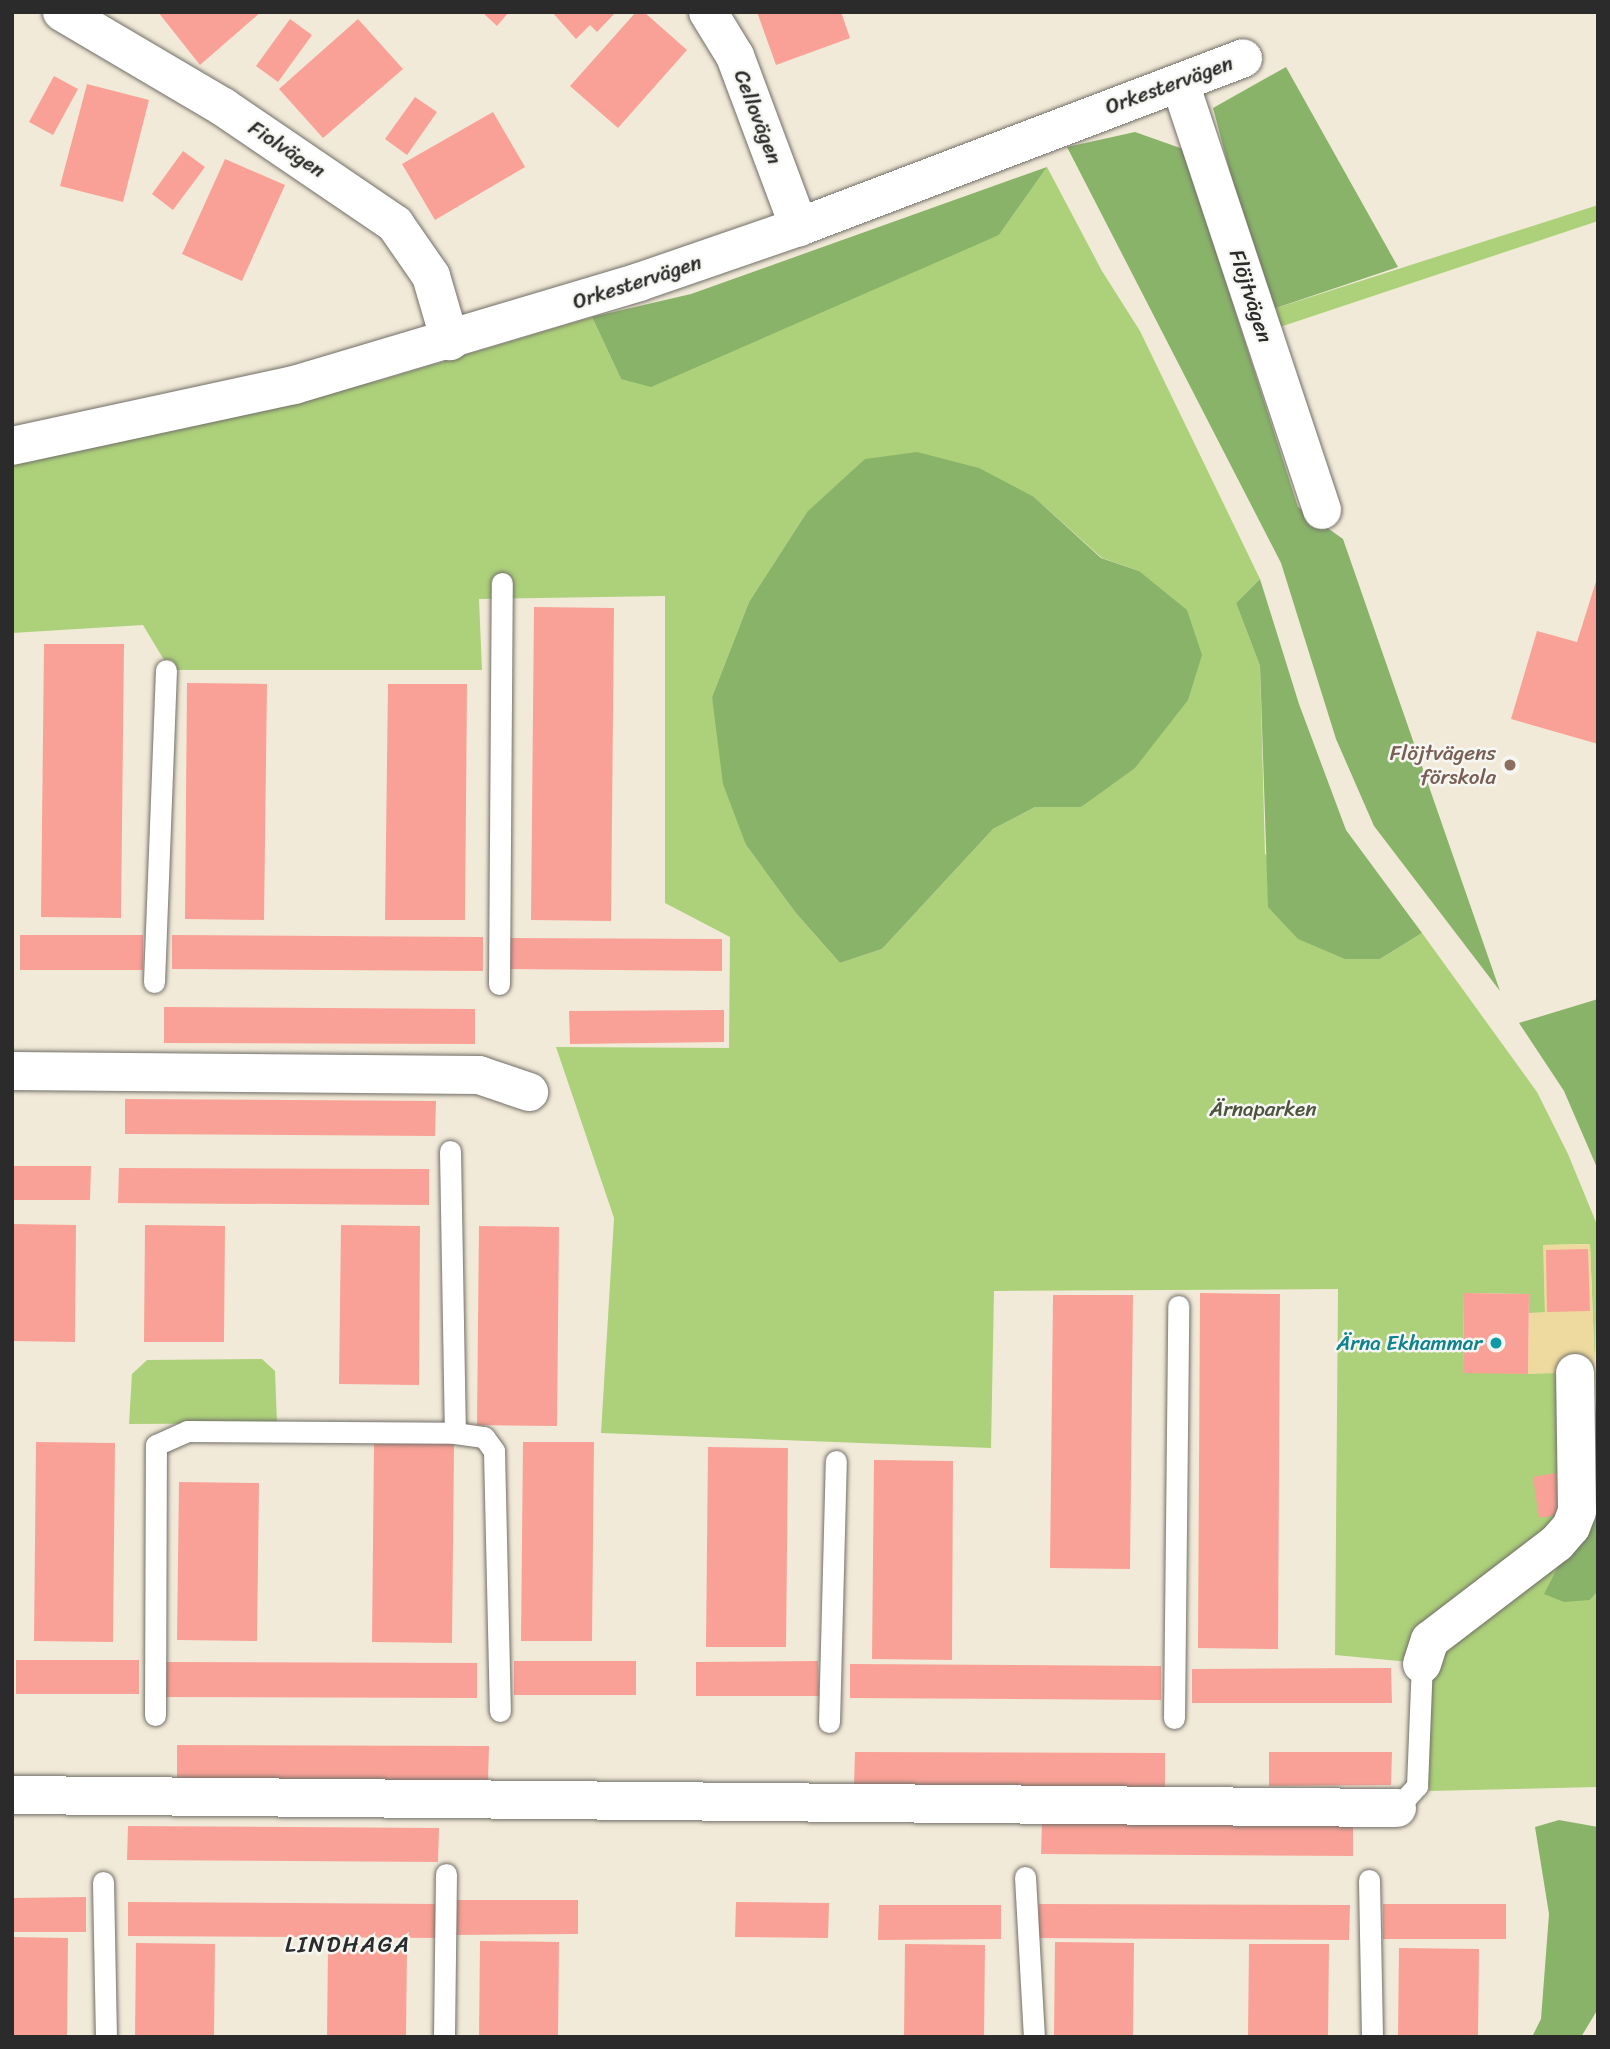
<!DOCTYPE html>
<html>
<head>
<meta charset="utf-8">
<style>
	body { margin:0 }
	#map { position:relative; width:1610px; height:2049px; overflow:hidden; background:#f2ead8; font-family:Sriracha,sans-serif }
	div>[style] { position:absolute }
	[style*='--x'] { left:calc(var(--x)*1px); top:calc(var(--y)*1px); width:calc(var(--w)*1px); rotate:calc(var(--a)*1deg) }
	.green>* { inset:0; background:#add17a }
	.forest>* { inset:0; background:#8ab36a }
	.sand>* { inset:0; background:#eeda9e }
	.building>* { inset:0; background:#f9a196 }
	.roads { filter:drop-shadow(0 0 2px #716e68) drop-shadow(0 0 2px #716e68) }
	.service>* { height:21px; margin:-10.5px; padding:0 10.5px; transform-origin:10.5px; border-radius:10.5px; background:#fff }
	.minor>* { height:38px; margin:-19px; padding:0 19px; transform-origin:19px; border-radius:19px; background:#fff }
	.dots>* { width:19px; height:19px; translate:-50% -50%; box-sizing:border-box; border:4px solid #f6f6f2; border-radius:50% }
	span { translate:-50% -50%; white-space:nowrap; text-align:center; line-height:1.15; -webkit-text-stroke:5px #f6f6f2; paint-order:stroke }
	.street-label { font-size:21px; color:#2b2b2b }
	.education-label { font-size:21px; color:#785e54 }
	.right { translate:-100% -50%; text-align:right }
	.park-label { font-size:21px; color:#4c543f }
	.culture-label { font-size:21px; color:#0d838f }
	.neighbourhood-label { font-size:23px; color:#2b2b2b; letter-spacing:2px }
	.frame { position:absolute; inset:0; border:14px solid #2b2b2b; pointer-events:none }
</style>
</head>
<body>
<div id="map">
	<div class="green">
		<i style="clip-path:polygon(evenodd,1047px 167px,1102px 271px,1140px 331px,1260px 579px,1236px 603px,1260px 666px,1265px 854px,1380px 959px,1422px 933px,1537px 1092px,1568px 1154px,1598px 1227px,1590px 1600px,1598px 1591px,1598px 1787px,1429px 1791px,1431px 1664px,1335px 1655px,1338px 1289px,994px 1291px,991px 1448px,601px 1433px,614px 1218px,556px 1047px,729px 1048px,730px 937px,665px 903px,665px 596px,479px 599px,482px 670px,170px 670px,143px 625px,12px 633px,12px 459px,142px 437px,381px 380px,592px 317px,621px 379px,999px 235px,1047px 167px,1034px 497px,1102px 558px,1139px 571px,1082px 807px,1035px 807px,993px 829px,882px 949px,840px 963px,795px 912px,746px 845px,712px 697px,749px 602px,807px 512px,1034px 497px,1047px 167px,1590px 1244px,1595px 1372px,1463px 1373px,1464px 1293px,1529px 1294px,1529px 1313px,1545px 1313px,1544px 1245px,1590px 1244px)"></i>
		<i style="clip-path:polygon(1598px 205px,1598px 221px,1274px 329px,1267px 311px)"></i>
		<i style="clip-path:polygon(262px 1359px,275px 1371px,277px 1423px,129px 1424px,132px 1374px,147px 1360px)"></i>
	</div>
	<div class="forest">
		<i style="clip-path:polygon(1286px 67px,1398px 267px,1267px 311px,1213px 108px)"></i>
		<i style="clip-path:polygon(1135px 132px,1183px 149px,1298px 507px,1343px 539px,1500px 991px,1374px 826px,1336px 739px,1281px 563px,1067px 147px)"></i>
		<i style="clip-path:polygon(1047px 167px,999px 235px,651px 387px,621px 379px,592px 317px,691px 294px)"></i>
		<i style="clip-path:polygon(917px 452px,979px 468px,1034px 497px,1101px 558px,1139px 571px,1187px 610px,1202px 655px,1188px 700px,1135px 768px,1081px 807px,1035px 807px,993px 829px,882px 949px,840px 963px,795px 912px,746px 845px,723px 784px,712px 697px,749px 602px,807px 512px,865px 459px)"></i>
		<i style="clip-path:polygon(1260px 579px,1299px 704px,1346px 830px,1422px 933px,1380px 959px,1345px 959px,1298px 939px,1268px 907px,1260px 666px,1236px 603px)"></i>
		<i style="clip-path:polygon(1598px 999px,1598px 1170px,1564px 1091px,1519px 1023px)"></i>
		<i style="clip-path:polygon(1598px 1380px,1598px 1591px,1590px 1600px,1564px 1602px,1544px 1594px,1559px 1565px,1593px 1437px)"></i>
		<i style="clip-path:polygon(1559px 1820px,1598px 1827px,1598px 2009px,1581px 2037px,1532px 2037px,1541px 2019px,1549px 1914px,1535px 1827px)"></i>
	</div>
	<div class="sand">
		<i style="clip-path:polygon(1590px 1244px,1595px 1372px,1528px 1374px,1529px 1313px,1545px 1312px,1543px 1245px)"></i>
	</div>
	<div class="building">
		<i style="clip-path:polygon(158px 12px,261px 12px,200px 65px)"></i>
		<i style="clip-path:polygon(482px 12px,509px 12px,497px 26px)"></i>
		<i style="clip-path:polygon(552px 12px,616px 12px,597px 32px,590px 25px,576px 39px)"></i>
		<i style="clip-path:polygon(636px 12px,644px 12px,687px 50px,618px 128px,570px 86px)"></i>
		<i style="clip-path:polygon(757px 12px,841px 12px,850px 38px,776px 65px)"></i>
		<i style="clip-path:polygon(290px 19px,312px 35px,278px 82px,256px 66px)"></i>
		<i style="clip-path:polygon(358px 19px,403px 69px,323px 138px,279px 89px)"></i>
		<i style="clip-path:polygon(54px 76px,78px 89px,53px 135px,29px 122px)"></i>
		<i style="clip-path:polygon(87px 84px,149px 100px,123px 202px,60px 186px)"></i>
		<i style="clip-path:polygon(415px 97px,437px 112px,407px 155px,385px 139px)"></i>
		<i style="clip-path:polygon(493px 112px,525px 167px,435px 220px,402px 164px)"></i>
		<i style="clip-path:polygon(183px 151px,205px 167px,173px 210px,152px 194px)"></i>
		<i style="clip-path:polygon(225px 159px,285px 185px,242px 281px,182px 254px)"></i>
		<i style="clip-path:polygon(1598px 575px,1598px 744px,1511px 719px,1537px 631px,1577px 642px)"></i>
		<i style="clip-path:polygon(534px 607px,614px 608px,611px 921px,531px 920px)"></i>
		<i style="clip-path:polygon(44px 644px,124px 644px,121px 918px,41px 917px)"></i>
		<i style="clip-path:polygon(187px 683px,267px 684px,264px 920px,185px 919px)"></i>
		<i style="clip-path:polygon(388px 684px,467px 684px,465px 920px,385px 920px)"></i>
		<i style="clip-path:polygon(20px 935px,143px 935px,143px 970px,20px 970px)"></i>
		<i style="clip-path:polygon(172px 935px,483px 937px,483px 971px,172px 969px)"></i>
		<i style="clip-path:polygon(508px 938px,722px 939px,722px 971px,508px 969px)"></i>
		<i style="clip-path:polygon(164px 1007px,475px 1009px,475px 1044px,164px 1043px)"></i>
		<i style="clip-path:polygon(724px 1010px,724px 1042px,570px 1044px,569px 1011px)"></i>
		<i style="clip-path:polygon(125px 1099px,436px 1101px,435px 1136px,125px 1134px)"></i>
		<i style="clip-path:polygon(12px 1166px,91px 1166px,90px 1200px,12px 1200px)"></i>
		<i style="clip-path:polygon(119px 1168px,429px 1169px,429px 1205px,118px 1203px)"></i>
		<i style="clip-path:polygon(12px 1224px,76px 1225px,75px 1342px,12px 1341px)"></i>
		<i style="clip-path:polygon(145px 1225px,225px 1226px,224px 1342px,144px 1342px)"></i>
		<i style="clip-path:polygon(341px 1225px,420px 1226px,419px 1385px,339px 1384px)"></i>
		<i style="clip-path:polygon(479px 1226px,559px 1227px,557px 1426px,477px 1425px)"></i>
		<i style="clip-path:polygon(1588px 1249px,1590px 1311px,1547px 1312px,1546px 1250px)"></i>
		<i style="clip-path:polygon(1200px 1293px,1280px 1294px,1278px 1649px,1198px 1648px)"></i>
		<i style="clip-path:polygon(1464px 1293px,1529px 1294px,1528px 1374px,1463px 1373px)"></i>
		<i style="clip-path:polygon(1053px 1295px,1133px 1295px,1130px 1569px,1050px 1568px)"></i>
		<i style="clip-path:polygon(36px 1442px,115px 1443px,113px 1642px,34px 1641px)"></i>
		<i style="clip-path:polygon(523px 1442px,594px 1442px,592px 1641px,521px 1641px)"></i>
		<i style="clip-path:polygon(374px 1444px,454px 1444px,452px 1643px,372px 1642px)"></i>
		<i style="clip-path:polygon(708px 1447px,788px 1448px,786px 1647px,706px 1647px)"></i>
		<i style="clip-path:polygon(874px 1460px,953px 1461px,952px 1660px,872px 1659px)"></i>
		<i style="clip-path:polygon(1556px 1473px,1563px 1514px,1539px 1518px,1533px 1477px)"></i>
		<i style="clip-path:polygon(179px 1482px,259px 1483px,257px 1641px,177px 1640px)"></i>
		<i style="clip-path:polygon(16px 1660px,139px 1660px,139px 1694px,16px 1694px)"></i>
		<i style="clip-path:polygon(514px 1661px,636px 1661px,636px 1695px,514px 1695px)"></i>
		<i style="clip-path:polygon(818px 1661px,819px 1696px,696px 1696px,696px 1662px)"></i>
		<i style="clip-path:polygon(166px 1662px,477px 1663px,477px 1698px,166px 1697px)"></i>
		<i style="clip-path:polygon(850px 1664px,1161px 1666px,1161px 1700px,850px 1698px)"></i>
		<i style="clip-path:polygon(1391px 1668px,1392px 1703px,1192px 1703px,1192px 1669px)"></i>
		<i style="clip-path:polygon(177px 1745px,489px 1746px,488px 1781px,177px 1779px)"></i>
		<i style="clip-path:polygon(855px 1752px,1165px 1753px,1165px 1787px,854px 1786px)"></i>
		<i style="clip-path:polygon(1269px 1752px,1392px 1752px,1391px 1785px,1269px 1786px)"></i>
		<i style="clip-path:polygon(1042px 1820px,1353px 1821px,1353px 1856px,1041px 1854px)"></i>
		<i style="clip-path:polygon(128px 1826px,439px 1828px,438px 1862px,127px 1860px)"></i>
		<i style="clip-path:polygon(86px 1897px,86px 1932px,12px 1932px,12px 1898px)"></i>
		<i style="clip-path:polygon(455px 1900px,578px 1900px,578px 1934px,455px 1935px)"></i>
		<i style="clip-path:polygon(128px 1902px,439px 1904px,439px 1938px,128px 1936px)"></i>
		<i style="clip-path:polygon(736px 1902px,829px 1903px,828px 1938px,735px 1937px)"></i>
		<i style="clip-path:polygon(1039px 1904px,1350px 1905px,1349px 1940px,1038px 1938px)"></i>
		<i style="clip-path:polygon(1383px 1904px,1506px 1904px,1506px 1939px,1383px 1939px)"></i>
		<i style="clip-path:polygon(879px 1905px,1001px 1905px,1001px 1939px,878px 1940px)"></i>
		<i style="clip-path:polygon(12px 1937px,68px 1938px,67px 2037px,12px 2037px)"></i>
		<i style="clip-path:polygon(480px 1941px,559px 1942px,558px 2037px,479px 2037px)"></i>
		<i style="clip-path:polygon(1055px 1942px,1134px 1943px,1133px 2037px,1054px 2037px)"></i>
		<i style="clip-path:polygon(136px 1943px,215px 1944px,214px 2037px,135px 2037px)"></i>
		<i style="clip-path:polygon(905px 1944px,985px 1945px,984px 2037px,904px 2037px)"></i>
		<i style="clip-path:polygon(1249px 1944px,1329px 1944px,1328px 2037px,1248px 2037px)"></i>
		<i style="clip-path:polygon(328px 1945px,407px 1945px,406px 2037px,327px 2037px)"></i>
		<i style="clip-path:polygon(1399px 1948px,1479px 1949px,1478px 2037px,1398px 2037px)"></i>
	</div>
	<div class="roads">
		<div class="service">
			<i style="--x:154;--y:982;--w:312;--a:-87.8"></i>
			<i style="--x:499;--y:984;--w:401;--a:-89.6"></i>
			<i style="--x:450;--y:1151;--w:282;--a:89"></i>
			<i style="--x:155;--y:1715;--w:270;--a:-89.8"></i>
			<i style="--x:156;--y:1445;--w:34;--a:-24"></i>
			<i style="--x:187;--y:1431;--w:268;--a:0.4"></i>
			<i style="--x:455;--y:1433;--w:29;--a:8"></i>
			<i style="--x:484;--y:1437;--w:17;--a:54"></i>
			<i style="--x:494;--y:1451;--w:260;--a:88.7"></i>
			<i style="--x:1174;--y:1718;--w:412;--a:-89.4"></i>
			<i style="--x:829;--y:1722;--w:261;--a:-88.5"></i>
			<i style="--x:1397;--y:1808;--w:30;--a:-48"></i>
			<i style="--x:1417;--y:1786;--w:122;--a:-87.7"></i>
			<i style="--x:1025;--y:1877;--w:160;--a:86.8"></i>
			<i style="--x:1369;--y:1880;--w:157;--a:88.9"></i>
			<i style="--x:103;--y:1882;--w:155;--a:88.9"></i>
			<i style="--x:444;--y:2037;--w:163;--a:-89.3"></i>
		</div>
		<div class="minor">
			<i style="--x:62;--y:12;--w:187;--a:30.5"></i>
			<i style="--x:223;--y:107;--w:208;--a:34.2"></i>
			<i style="--x:395;--y:224;--w:63;--a:55.3"></i>
			<i style="--x:431;--y:276;--w:68;--a:73.7"></i>
			<i style="--x:708;--y:12;--w:52;--a:58.5"></i>
			<i style="--x:735;--y:56;--w:183;--a:69.5"></i>
			<i style="--x:1180;--y:83;--w:450;--a:71.6"></i>
			<i style="--x:12;--y:446;--w:289;--a:-12.2"></i>
			<i style="--x:294;--y:385;--w:360;--a:-16.6"></i>
			<i style="--x:639;--y:282;--w:169;--a:-19"></i>
			<i style="--x:799;--y:227;--w:475;--a:-20.8"></i>
			<i style="--x:12;--y:1071;--w:467;--a:0.5"></i>
			<i style="--x:479;--y:1075;--w:53;--a:18.8"></i>
			<i style="--x:1422;--y:1664;--w:25;--a:-72"></i>
			<i style="--x:1430;--y:1640;--w:160;--a:-37.4"></i>
			<i style="--x:1557;--y:1543;--w:21;--a:-49"></i>
			<i style="--x:1571;--y:1527;--w:17;--a:-69"></i>
			<i style="--x:1577;--y:1511;--w:138;--a:-90.8"></i>
			<i style="--x:12;--y:1795;--w:1385;--a:0.54"></i>
		</div>
	</div>
	<div class="dots">
		<i style="left:1510px;top:765px;background:#8d6e63"></i>
		<i style="left:1496px;top:1343px;background:#0f9aa8"></i>
	</div>
	<div class="street-label">
		<span style="left:1169px;top:85px;rotate:-20deg">Orkestervägen</span>
		<span style="left:758px;top:117px;rotate:69deg">Cellovägen</span>
		<span style="left:287px;top:149px;rotate:33deg">Fiolvägen</span>
		<span style="left:637px;top:282px;rotate:-18deg">Orkestervägen</span>
		<span style="left:1251px;top:296px;rotate:72deg">Flöjtvägen</span>
	</div>
	<div class="education-label">
		<span class="right" style="left:1496px;top:765px">Flöjtvägens<br>förskola</span>
	</div>
	<div class="park-label">
		<span style="left:1263px;top:1109px">Ärnaparken</span>
	</div>
	<div class="culture-label">
		<span class="right" style="left:1482px;top:1343px">Ärna Ekhammar</span>
	</div>
	<div class="neighbourhood-label">
		<span style="left:348px;top:1945px">LINDHAGA</span>
	</div>
	<div class="frame"></div>
</div>
</body>
</html>
